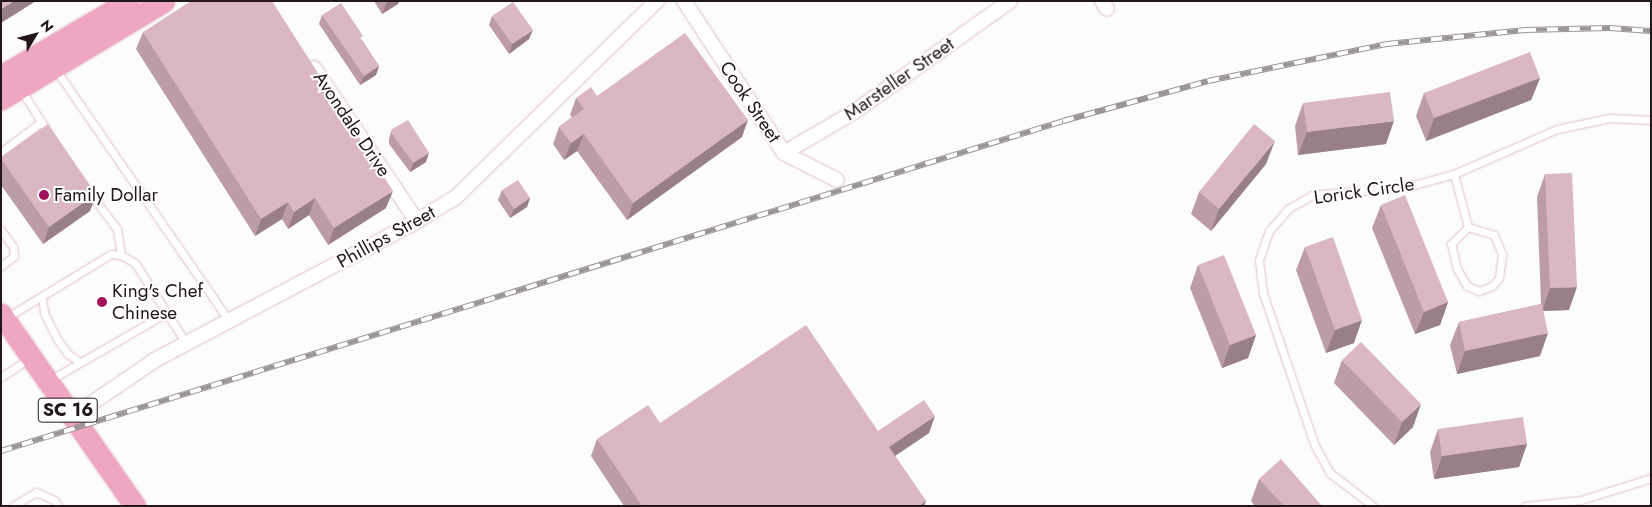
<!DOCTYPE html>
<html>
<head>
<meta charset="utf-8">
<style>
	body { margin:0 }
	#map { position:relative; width:1652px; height:507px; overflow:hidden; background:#fcfcfc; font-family:Jost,sans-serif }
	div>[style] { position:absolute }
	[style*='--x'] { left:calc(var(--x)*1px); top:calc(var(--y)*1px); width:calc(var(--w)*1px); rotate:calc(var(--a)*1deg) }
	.roads { filter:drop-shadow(0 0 1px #e3bec9) drop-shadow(0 0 1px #e3bec9) }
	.lane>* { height:7px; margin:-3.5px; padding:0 3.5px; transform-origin:3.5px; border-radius:3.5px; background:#fff }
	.street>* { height:14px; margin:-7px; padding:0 7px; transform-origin:7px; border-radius:7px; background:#fff }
	.primary>* { height:21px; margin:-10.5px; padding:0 10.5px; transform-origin:10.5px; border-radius:10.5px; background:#eea6c2 }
	.rail>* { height:5.5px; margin-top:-2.75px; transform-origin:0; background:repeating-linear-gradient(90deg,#fff 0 11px,#9b9597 0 22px); box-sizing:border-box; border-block:1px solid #9b9597 }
	.wall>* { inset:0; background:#bc9da7 }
	.shaded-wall>* { inset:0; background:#998088 }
	.building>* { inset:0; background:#dbb7c2 }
	.dots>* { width:14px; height:14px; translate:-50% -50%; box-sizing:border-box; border:2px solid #fff; border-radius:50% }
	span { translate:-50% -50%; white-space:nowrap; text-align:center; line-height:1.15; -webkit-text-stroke:4px #fff; paint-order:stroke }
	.shield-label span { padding:1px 4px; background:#fff; border:1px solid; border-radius:4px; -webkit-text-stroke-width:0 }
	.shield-label { font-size:18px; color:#24171c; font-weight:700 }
	.street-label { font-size:19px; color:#24171c }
	.poi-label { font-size:19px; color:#24171c }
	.left { translate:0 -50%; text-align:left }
	.frame { position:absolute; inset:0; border:2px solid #24171c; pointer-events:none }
	.north { position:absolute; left:10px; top:10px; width:50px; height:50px; -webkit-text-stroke:4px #fff; paint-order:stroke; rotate:53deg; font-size:14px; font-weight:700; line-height:20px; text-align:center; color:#24171c }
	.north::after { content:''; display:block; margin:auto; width:18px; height:22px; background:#24171c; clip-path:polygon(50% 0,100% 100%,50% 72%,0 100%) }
</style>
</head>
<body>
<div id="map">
	<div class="roads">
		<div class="lane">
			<i style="--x:56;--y:70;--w:305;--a:55.4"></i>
			<i style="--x:21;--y:90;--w:52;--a:57.5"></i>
			<i style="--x:1;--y:152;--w:50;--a:-36.9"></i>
			<i style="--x:1454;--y:174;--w:55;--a:75.2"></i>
			<i style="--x:1468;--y:227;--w:27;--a:17"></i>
			<i style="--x:1494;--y:235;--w:21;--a:67"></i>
			<i style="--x:1502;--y:254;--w:24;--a:97"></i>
			<i style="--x:1499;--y:278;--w:11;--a:131"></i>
			<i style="--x:1492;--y:286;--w:14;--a:159"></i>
			<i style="--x:1479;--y:291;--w:13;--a:-157"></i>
			<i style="--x:1467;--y:286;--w:20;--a:-120"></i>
			<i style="--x:1457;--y:269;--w:26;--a:-103"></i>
			<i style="--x:1451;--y:244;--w:24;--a:-45"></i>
			<i style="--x:89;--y:192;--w:46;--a:52.9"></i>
			<i style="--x:117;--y:229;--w:26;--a:81"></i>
			<i style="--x:1;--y:230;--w:21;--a:55"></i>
			<i style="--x:13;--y:247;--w:9;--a:84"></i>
			<i style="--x:14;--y:256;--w:16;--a:142"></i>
			<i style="--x:42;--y:296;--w:17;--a:83"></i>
			<i style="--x:44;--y:313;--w:29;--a:63"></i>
			<i style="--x:57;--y:339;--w:19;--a:54"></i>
			<i style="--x:68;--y:354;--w:14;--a:34"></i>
			<i style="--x:6;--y:318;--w:123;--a:-31.4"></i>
			<i style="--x:111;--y:254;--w:10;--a:6"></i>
			<i style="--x:121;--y:255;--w:16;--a:30"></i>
			<i style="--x:135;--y:263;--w:95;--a:57.5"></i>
			<i style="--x:1;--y:377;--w:35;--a:-33"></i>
			<i style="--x:50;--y:380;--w:134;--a:-30"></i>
			<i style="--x:13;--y:506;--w:27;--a:-31"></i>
			<i style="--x:36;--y:492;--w:20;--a:24"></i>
			<i style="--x:54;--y:500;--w:7;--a:56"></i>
			<i style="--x:1373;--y:506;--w:54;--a:-142.5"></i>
			<i style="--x:1330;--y:473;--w:31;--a:-119"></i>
			<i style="--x:1315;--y:446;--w:162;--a:-108.8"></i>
			<i style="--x:1263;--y:293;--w:33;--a:-97"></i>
			<i style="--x:1259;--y:260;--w:31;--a:-71"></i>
			<i style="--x:1269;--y:231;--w:29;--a:-49"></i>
			<i style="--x:1288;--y:209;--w:28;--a:-30"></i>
			<i style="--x:1312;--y:195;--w:94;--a:-4.9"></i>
			<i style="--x:1406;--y:187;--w:50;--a:-15.2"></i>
			<i style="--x:1454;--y:174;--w:112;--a:-23.6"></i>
			<i style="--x:1557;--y:129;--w:54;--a:-11.7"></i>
			<i style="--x:1610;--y:118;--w:41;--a:2.8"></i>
			<i style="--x:1525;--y:506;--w:56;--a:-6.1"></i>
			<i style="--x:1581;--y:500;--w:73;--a:-17.4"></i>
		</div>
		<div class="street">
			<i style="--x:684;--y:1;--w:182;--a:56.7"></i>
			<i style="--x:784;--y:153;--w:59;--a:27"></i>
			<i style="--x:1102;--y:1;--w:9;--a:58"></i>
			<i style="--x:314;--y:68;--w:184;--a:56.1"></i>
			<i style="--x:784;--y:153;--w:81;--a:-30.4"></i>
			<i style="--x:854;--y:112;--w:191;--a:-35.4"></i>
			<i style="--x:73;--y:416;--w:99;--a:-34.3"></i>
			<i style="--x:155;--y:360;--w:297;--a:-27.9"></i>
			<i style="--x:417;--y:221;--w:46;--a:-31.6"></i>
			<i style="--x:456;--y:197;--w:281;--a:-44.3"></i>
		</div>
		<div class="primary">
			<i style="--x:1;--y:76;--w:148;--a:-30.4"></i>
			<i style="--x:1;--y:99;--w:190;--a:-31"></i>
			<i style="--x:1;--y:314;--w:234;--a:55.1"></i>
		</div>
	</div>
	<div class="rail">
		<i style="--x:1;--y:451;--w:1112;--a:-17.26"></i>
		<i style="--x:1063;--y:121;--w:150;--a:-15.4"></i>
		<i style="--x:1208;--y:81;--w:183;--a:-11.7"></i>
		<i style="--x:1387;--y:44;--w:139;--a:-5.8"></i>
		<i style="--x:1525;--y:30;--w:85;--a:-1.3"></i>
		<i style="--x:1610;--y:28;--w:41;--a:4.2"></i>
	</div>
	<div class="wall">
		<i style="clip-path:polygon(374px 1px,399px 1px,398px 4px,382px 14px)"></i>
		<i style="clip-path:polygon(322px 15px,362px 40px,379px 66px,376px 75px,360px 85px,319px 24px)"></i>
		<i style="clip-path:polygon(492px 16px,529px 39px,509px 54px,489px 25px)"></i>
		<i style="clip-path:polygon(143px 32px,386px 208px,328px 245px,309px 215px,288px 229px,282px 219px,255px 236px,136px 49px)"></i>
		<i style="clip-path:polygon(1540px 78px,1531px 100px,1426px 141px,1416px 116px,1424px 93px)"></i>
		<i style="clip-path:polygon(597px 96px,742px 137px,627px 220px,577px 151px,564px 160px,553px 144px,559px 127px,572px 117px,570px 115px,576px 98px)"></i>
		<i style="clip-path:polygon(1303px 103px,1386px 144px,1298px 155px,1295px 126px)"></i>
		<i style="clip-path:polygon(392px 129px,426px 162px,410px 172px,389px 144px,389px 139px)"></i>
		<i style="clip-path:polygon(1px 157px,96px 194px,90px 211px,43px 244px,1px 185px)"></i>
		<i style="clip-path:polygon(1266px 164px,1211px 231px,1191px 214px,1199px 192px)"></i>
		<i style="clip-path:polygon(1545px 174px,1569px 310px,1543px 311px,1540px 356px,1457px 374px,1450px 345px,1459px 322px,1541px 304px,1537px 197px)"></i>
		<i style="clip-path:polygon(502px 190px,530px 198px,527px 207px,510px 218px,498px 200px)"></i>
		<i style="clip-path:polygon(1381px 205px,1448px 302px,1440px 325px,1415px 334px,1372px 228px)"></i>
		<i style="clip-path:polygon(1305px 247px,1354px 343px,1326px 353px,1296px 270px)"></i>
		<i style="clip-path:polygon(1198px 265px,1256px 335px,1248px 358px,1222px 368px,1190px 288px)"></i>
		<i style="clip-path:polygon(1342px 360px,1413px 427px,1394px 445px,1334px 383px)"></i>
		<i style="clip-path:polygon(660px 423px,929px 433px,895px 456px,926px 501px,924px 506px,624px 506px,591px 456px,597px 439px)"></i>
		<i style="clip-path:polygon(1438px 429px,1527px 444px,1519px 467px,1434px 479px,1430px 452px)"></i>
		<i style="clip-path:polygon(1259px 479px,1322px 506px,1255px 506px,1251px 501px)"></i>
	</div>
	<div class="shaded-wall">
		<i style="clip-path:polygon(14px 1px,36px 1px,1px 23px,1px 9px)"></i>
		<i style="clip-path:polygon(387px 1px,399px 1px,398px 4px,382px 14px)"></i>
		<i style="clip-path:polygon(533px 30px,529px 39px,509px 54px,512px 44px)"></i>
		<i style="clip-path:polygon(379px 66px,376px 75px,360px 85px,364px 76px)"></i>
		<i style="clip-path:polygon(1540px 78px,1531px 100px,1426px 141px,1434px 118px)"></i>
		<i style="clip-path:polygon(748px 120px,742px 137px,627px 220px,633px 203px)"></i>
		<i style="clip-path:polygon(1394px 121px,1386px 144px,1298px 155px,1307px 132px)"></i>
		<i style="clip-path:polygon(584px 134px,577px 151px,564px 160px,571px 143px)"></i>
		<i style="clip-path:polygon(1275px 141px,1266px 164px,1211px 231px,1219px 209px)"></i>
		<i style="clip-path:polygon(429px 153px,426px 162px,410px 172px,413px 163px)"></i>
		<i style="clip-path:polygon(393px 191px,386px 208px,328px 245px,334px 228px)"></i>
		<i style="clip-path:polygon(96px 194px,90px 211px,43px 244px,49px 227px)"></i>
		<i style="clip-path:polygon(315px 198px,309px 215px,288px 229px,294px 212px)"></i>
		<i style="clip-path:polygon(530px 198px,527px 207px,510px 218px,514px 209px)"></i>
		<i style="clip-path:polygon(288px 202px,282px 219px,255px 236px,261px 219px)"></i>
		<i style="clip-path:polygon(1577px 287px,1569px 310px,1542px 311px,1550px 288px)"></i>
		<i style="clip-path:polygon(1448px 302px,1440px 325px,1415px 334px,1424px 312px)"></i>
		<i style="clip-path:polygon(1362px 320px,1354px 343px,1326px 353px,1335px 330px)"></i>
		<i style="clip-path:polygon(1548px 333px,1540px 356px,1457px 374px,1465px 351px)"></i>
		<i style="clip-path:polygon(1256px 335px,1248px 358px,1222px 368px,1230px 345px)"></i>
		<i style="clip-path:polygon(1421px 404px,1413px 427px,1394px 445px,1402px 422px)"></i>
		<i style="clip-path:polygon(935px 416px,929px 433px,883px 464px,889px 447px)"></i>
		<i style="clip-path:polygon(1527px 444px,1519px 467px,1434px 479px,1442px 456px)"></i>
		<i style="clip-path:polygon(926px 501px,924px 506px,919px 506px)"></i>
	</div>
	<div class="building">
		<i style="clip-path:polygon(1px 1px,14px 1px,1px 9px)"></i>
		<i style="clip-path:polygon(191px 1px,272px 1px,393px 191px,334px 228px,315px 198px,294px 212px,288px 202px,261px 219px,143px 32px)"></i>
		<i style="clip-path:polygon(513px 2px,533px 30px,512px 44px,492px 16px)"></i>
		<i style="clip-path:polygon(341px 3px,363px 36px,360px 38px,379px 66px,364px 76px,322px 15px)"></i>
		<i style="clip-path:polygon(685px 33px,748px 120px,633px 203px,584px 134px,571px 143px,559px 127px,584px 109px,576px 98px,591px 87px,597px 96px)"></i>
		<i style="clip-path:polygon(1530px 52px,1540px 78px,1434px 118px,1424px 93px)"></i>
		<i style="clip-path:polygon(1390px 92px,1394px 121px,1307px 132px,1303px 103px)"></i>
		<i style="clip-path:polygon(408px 120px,429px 153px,413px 163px,392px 134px,392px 129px)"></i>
		<i style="clip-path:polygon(48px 124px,96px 194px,49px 227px,1px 159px,1px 157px)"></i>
		<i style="clip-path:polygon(1254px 124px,1275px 141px,1219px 209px,1199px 192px)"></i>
		<i style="clip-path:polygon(1572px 173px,1577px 287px,1550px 288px,1545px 174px)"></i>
		<i style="clip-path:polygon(518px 180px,530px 198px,514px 209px,502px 190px)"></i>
		<i style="clip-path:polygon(1405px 195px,1448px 302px,1424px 312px,1381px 205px)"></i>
		<i style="clip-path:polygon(1333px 237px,1362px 320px,1335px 330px,1305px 247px)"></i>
		<i style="clip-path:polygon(1224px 255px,1256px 335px,1230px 345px,1198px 265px)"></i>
		<i style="clip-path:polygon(1542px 304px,1548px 333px,1465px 351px,1459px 322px)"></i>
		<i style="clip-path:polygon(806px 325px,878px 431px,924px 400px,935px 416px,889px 447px,926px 501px,919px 506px,642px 506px,597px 439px,648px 405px,660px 423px)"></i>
		<i style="clip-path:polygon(1361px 342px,1421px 404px,1402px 422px,1342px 360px)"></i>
		<i style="clip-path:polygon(1523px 417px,1527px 444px,1442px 456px,1438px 429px)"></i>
		<i style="clip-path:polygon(1281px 459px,1322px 506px,1284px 506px,1259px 479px)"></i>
	</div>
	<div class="dots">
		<i style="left:44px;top:195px;background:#a1125a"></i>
		<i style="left:102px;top:302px;background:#a1125a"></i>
	</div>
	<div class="shield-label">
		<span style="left:68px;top:410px">SC 16</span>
	</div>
	<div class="street-label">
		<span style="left:899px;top:79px;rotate:-35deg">Marsteller Street</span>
		<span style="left:750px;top:102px;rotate:56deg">Cook Street</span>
		<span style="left:352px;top:124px;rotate:56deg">Avondale Drive</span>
		<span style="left:1364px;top:191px;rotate:-8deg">Lorick Circle</span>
		<span style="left:386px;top:237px;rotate:-29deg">Phillips Street</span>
	</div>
	<div class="poi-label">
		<span class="left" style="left:54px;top:195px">Family Dollar</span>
		<span class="left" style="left:112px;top:302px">King's Chef<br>Chinese</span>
	</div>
	<div class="frame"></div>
	<div class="north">N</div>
</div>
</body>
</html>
